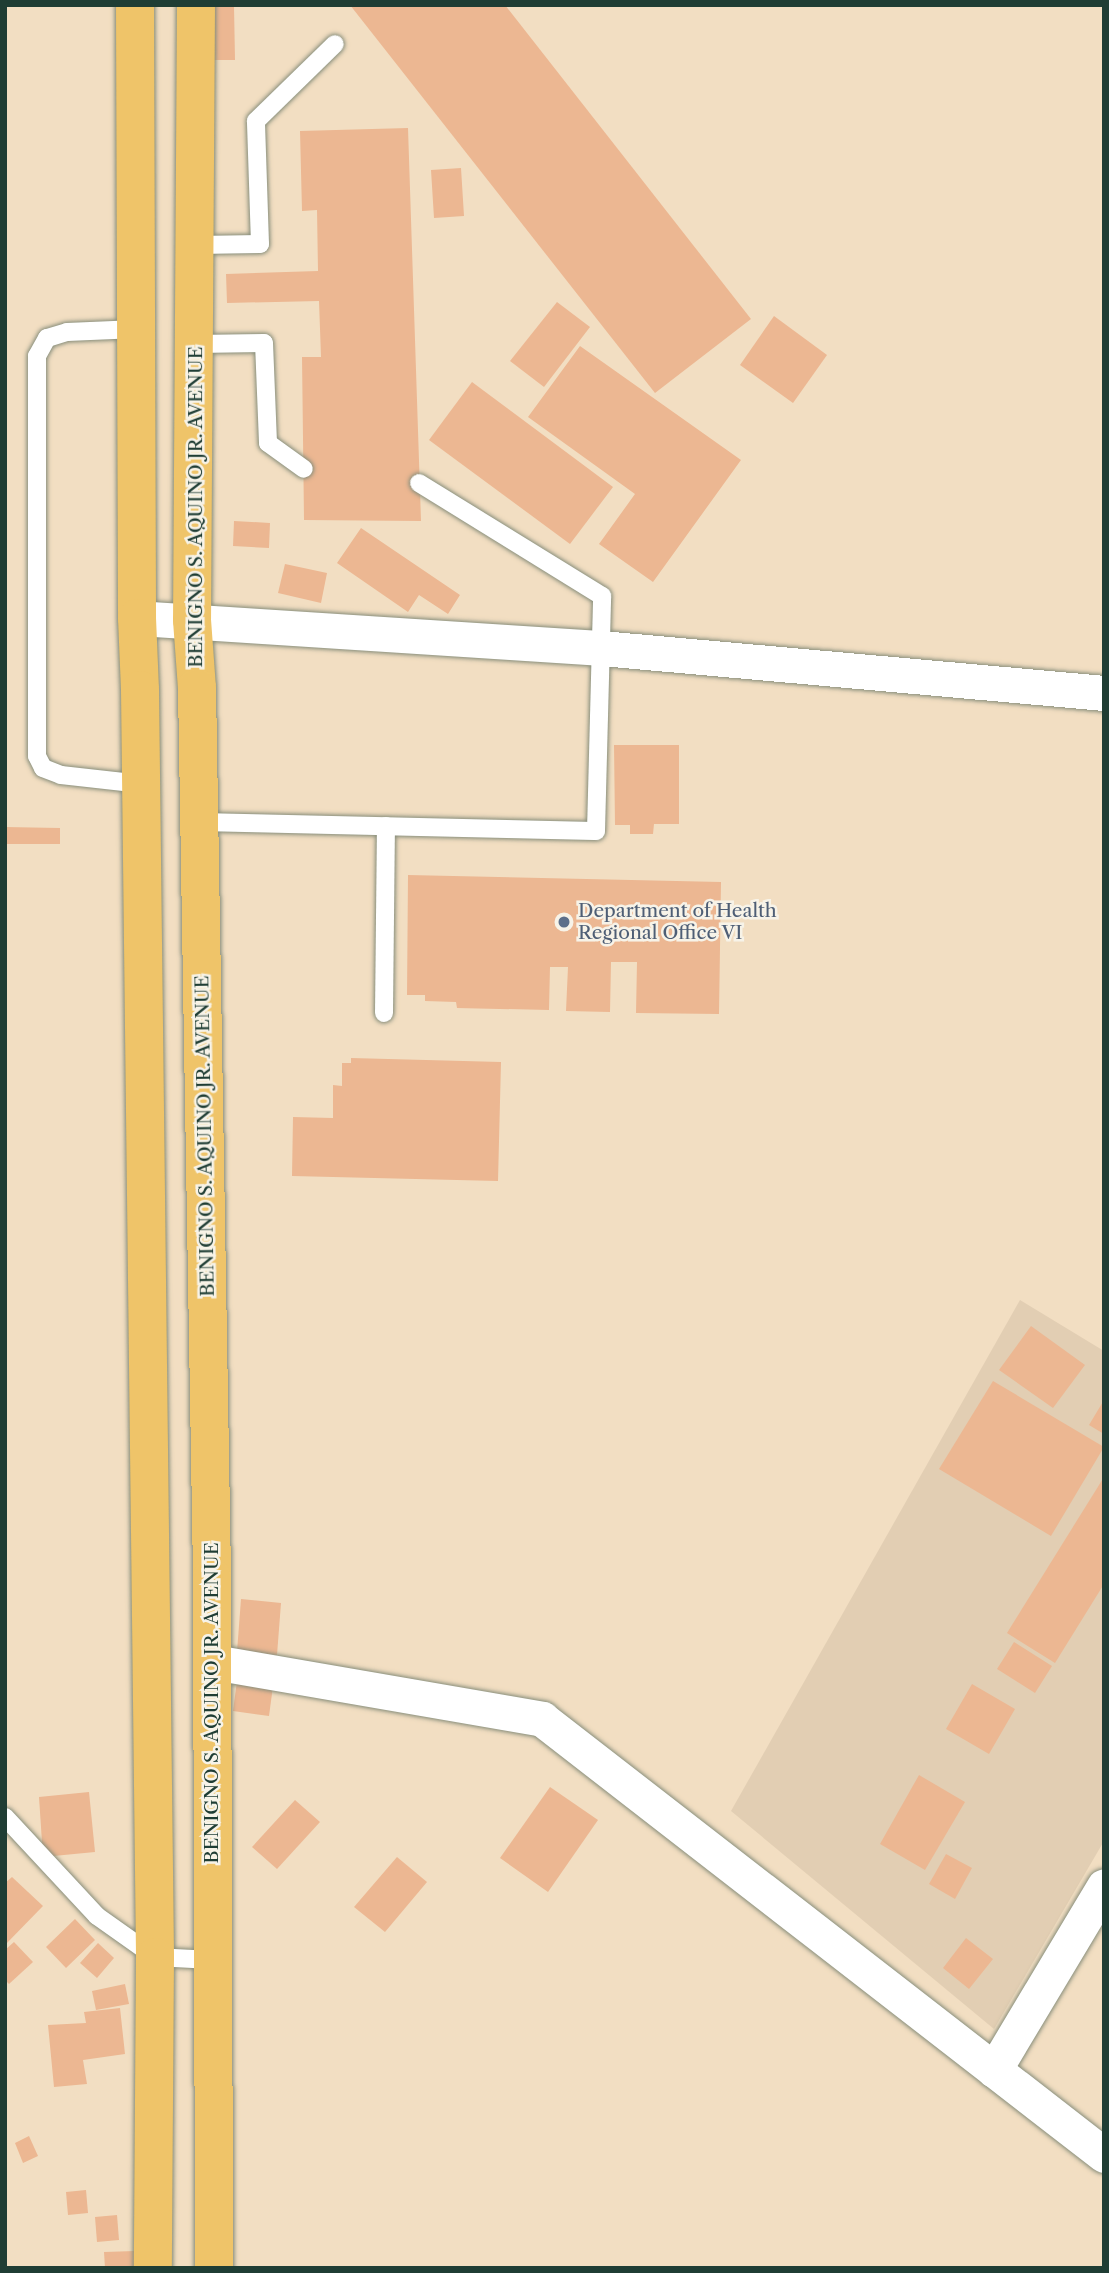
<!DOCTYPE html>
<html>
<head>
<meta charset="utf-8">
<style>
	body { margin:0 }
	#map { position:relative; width:1109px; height:2273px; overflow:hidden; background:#f2dec2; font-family:"Libre Caslon Text",serif }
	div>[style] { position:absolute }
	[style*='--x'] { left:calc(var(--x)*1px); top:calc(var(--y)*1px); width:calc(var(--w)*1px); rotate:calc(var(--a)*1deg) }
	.built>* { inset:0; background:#e2ceb3 }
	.building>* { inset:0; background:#ecb792 }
	.roads { filter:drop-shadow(0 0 2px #888e7b) drop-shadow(0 0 2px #888e7b) }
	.lane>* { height:18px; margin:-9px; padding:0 9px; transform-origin:9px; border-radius:9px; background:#fff }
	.street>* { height:35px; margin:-17.5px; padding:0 17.5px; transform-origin:17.5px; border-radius:17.5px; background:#fff }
	.primary>* { height:38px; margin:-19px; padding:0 19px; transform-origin:19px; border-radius:19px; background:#efc469 }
	.dots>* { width:19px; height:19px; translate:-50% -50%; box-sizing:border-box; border:4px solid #f7f3e8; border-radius:50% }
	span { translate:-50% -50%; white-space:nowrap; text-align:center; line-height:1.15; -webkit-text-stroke:5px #f7f3e8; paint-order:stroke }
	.street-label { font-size:19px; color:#1f3d34 }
	.service-label { font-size:19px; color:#4e5e75 }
	.left { translate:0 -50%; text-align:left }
	.frame { position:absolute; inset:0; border:7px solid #1f3d34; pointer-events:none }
</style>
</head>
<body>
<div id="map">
	<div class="built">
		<i style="clip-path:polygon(1020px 1300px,1104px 1351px,1104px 1841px,994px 2029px,731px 1811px)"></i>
	</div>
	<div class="building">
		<i style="clip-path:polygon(350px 5px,505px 5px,751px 319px,655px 393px)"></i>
		<i style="clip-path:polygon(203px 6px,234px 6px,235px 60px,204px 60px)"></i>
		<i style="clip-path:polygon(408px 128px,421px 521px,304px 520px,302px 357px,321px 357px,319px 301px,227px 303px,226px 274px,318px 271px,317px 210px,302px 211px,300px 131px)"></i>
		<i style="clip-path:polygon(461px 168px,464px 216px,434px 218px,431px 170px)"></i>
		<i style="clip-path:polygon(557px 302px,590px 327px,544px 387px,510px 361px)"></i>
		<i style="clip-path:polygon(774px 316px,827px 355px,793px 403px,740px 365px)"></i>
		<i style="clip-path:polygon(580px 346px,741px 460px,653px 582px,599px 544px,635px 494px,528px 417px)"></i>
		<i style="clip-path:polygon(472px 382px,613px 487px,570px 544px,429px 440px)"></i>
		<i style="clip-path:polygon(234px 521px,270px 523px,269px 548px,233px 546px)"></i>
		<i style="clip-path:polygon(361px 528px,460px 595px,448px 614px,419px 595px,408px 612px,337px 563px)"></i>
		<i style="clip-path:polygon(285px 564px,327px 573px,321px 603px,278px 593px)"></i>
		<i style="clip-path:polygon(614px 745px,679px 745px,679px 824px,654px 824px,653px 834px,630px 834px,630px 825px,615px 825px)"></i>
		<i style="clip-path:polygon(5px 827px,60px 828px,60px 844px,5px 844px)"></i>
		<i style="clip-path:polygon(408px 875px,721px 882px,719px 1014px,636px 1013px,637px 962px,611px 962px,610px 1012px,566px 1011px,568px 967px,550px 967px,549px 1010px,457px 1008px,456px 1002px,425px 1001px,425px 995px,407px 995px)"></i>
		<i style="clip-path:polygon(351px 1058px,501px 1062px,498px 1181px,292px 1176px,293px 1117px,333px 1118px,333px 1085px,342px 1086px,342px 1063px,351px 1063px)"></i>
		<i style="clip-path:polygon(1031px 1326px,1085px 1365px,1053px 1408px,999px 1370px)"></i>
		<i style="clip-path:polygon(993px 1381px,1104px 1447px,1051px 1536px,939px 1469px)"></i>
		<i style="clip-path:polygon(1104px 1400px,1104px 1434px,1089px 1425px)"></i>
		<i style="clip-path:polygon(1104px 1477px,1104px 1584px,1055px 1663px,1007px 1633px)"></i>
		<i style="clip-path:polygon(241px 1599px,281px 1603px,277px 1655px,237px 1652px)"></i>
		<i style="clip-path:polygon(1014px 1642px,1052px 1666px,1035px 1693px,997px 1669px)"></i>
		<i style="clip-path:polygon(237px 1681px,273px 1686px,269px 1716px,233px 1711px)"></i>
		<i style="clip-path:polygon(972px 1684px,1015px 1709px,989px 1754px,946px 1729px)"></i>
		<i style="clip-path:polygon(919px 1775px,965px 1802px,925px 1870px,880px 1844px)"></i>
		<i style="clip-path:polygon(550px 1787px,598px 1820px,548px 1892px,500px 1858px)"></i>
		<i style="clip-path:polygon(89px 1792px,95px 1852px,43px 1857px,39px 1797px)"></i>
		<i style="clip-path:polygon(295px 1800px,320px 1822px,277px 1869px,252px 1847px)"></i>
		<i style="clip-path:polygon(946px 1854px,972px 1868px,955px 1899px,929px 1884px)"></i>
		<i style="clip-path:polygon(397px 1857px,427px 1882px,385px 1932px,354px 1907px)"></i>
		<i style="clip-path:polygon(12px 1877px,43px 1906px,5px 1945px,5px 1883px)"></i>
		<i style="clip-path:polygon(75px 1919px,95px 1940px,66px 1968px,46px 1947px)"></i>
		<i style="clip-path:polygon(966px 1938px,993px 1959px,969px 1989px,943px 1968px)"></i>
		<i style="clip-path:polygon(14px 1942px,33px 1962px,9px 1984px,5px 1980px,5px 1950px)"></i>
		<i style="clip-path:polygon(98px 1943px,114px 1958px,97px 1978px,80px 1963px)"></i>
		<i style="clip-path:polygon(125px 1984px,129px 2004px,96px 2010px,92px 1991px)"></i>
		<i style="clip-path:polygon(120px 2008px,125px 2054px,83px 2060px,87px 2084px,54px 2087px,48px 2025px,86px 2023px,84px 2012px)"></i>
		<i style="clip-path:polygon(29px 2136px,38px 2156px,23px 2163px,15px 2143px)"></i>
		<i style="clip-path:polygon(86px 2190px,88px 2213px,68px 2215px,66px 2192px)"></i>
		<i style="clip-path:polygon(117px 2215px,119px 2240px,97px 2242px,95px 2217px)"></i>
		<i style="clip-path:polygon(135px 2251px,135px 2268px,105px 2268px,104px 2252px)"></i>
	</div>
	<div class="roads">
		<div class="lane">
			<i style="--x:196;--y:245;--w:64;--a:-0.9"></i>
			<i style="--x:260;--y:244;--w:123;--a:-91.9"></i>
			<i style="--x:256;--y:121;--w:110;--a:-44.3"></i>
			<i style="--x:137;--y:329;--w:70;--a:177.5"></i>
			<i style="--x:67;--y:332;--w:21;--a:163"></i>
			<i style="--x:47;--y:338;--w:21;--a:119"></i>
			<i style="--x:37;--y:356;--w:400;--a:90"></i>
			<i style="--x:37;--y:756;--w:13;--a:63"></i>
			<i style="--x:43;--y:768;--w:19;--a:21"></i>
			<i style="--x:61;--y:775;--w:81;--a:6.4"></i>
			<i style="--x:195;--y:344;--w:69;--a:-0.8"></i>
			<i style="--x:264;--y:343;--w:100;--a:87.7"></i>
			<i style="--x:268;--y:443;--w:44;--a:35.8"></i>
			<i style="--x:199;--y:822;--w:397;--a:1.3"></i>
			<i style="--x:596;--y:831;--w:235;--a:-88.5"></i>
			<i style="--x:602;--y:596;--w:215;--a:-148.3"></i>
			<i style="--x:384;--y:1013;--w:187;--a:-89.4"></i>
			<i style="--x:5;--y:1817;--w:135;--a:47.1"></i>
			<i style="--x:97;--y:1916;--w:71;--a:35.3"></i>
			<i style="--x:155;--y:1957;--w:57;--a:3"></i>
		</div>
		<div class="street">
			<i style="--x:137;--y:618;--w:465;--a:3.7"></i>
			<i style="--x:601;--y:648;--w:505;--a:5.11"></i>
			<i style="--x:213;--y:1662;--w:334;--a:9.8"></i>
			<i style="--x:542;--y:1719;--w:711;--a:37.8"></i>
			<i style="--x:994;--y:2070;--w:214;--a:-59.1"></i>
		</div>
		<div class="primary">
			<i style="--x:135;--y:5;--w:613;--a:89.81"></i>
			<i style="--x:137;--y:618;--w:72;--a:87.6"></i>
			<i style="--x:140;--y:690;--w:1267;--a:89.32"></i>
			<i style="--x:155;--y:1957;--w:311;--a:90.4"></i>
			<i style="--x:196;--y:5;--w:615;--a:90.37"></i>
			<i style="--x:192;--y:620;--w:68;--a:85.8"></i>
			<i style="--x:197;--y:688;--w:890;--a:89.03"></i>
			<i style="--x:212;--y:1578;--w:690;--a:89.83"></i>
		</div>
	</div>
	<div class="dots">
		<i style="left:564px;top:922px;background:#5c6f8a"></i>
	</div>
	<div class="street-label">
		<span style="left:196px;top:507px;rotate:-90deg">BENIGNO S. AQUINO JR. AVENUE</span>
		<span style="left:205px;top:1136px;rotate:-91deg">BENIGNO S. AQUINO JR. AVENUE</span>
		<span style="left:212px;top:1703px;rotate:-90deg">BENIGNO S. AQUINO JR. AVENUE</span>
	</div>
	<div class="service-label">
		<span class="left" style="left:578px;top:922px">Department of Health<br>Regional Office VI</span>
	</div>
	<div class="frame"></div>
</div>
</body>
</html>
